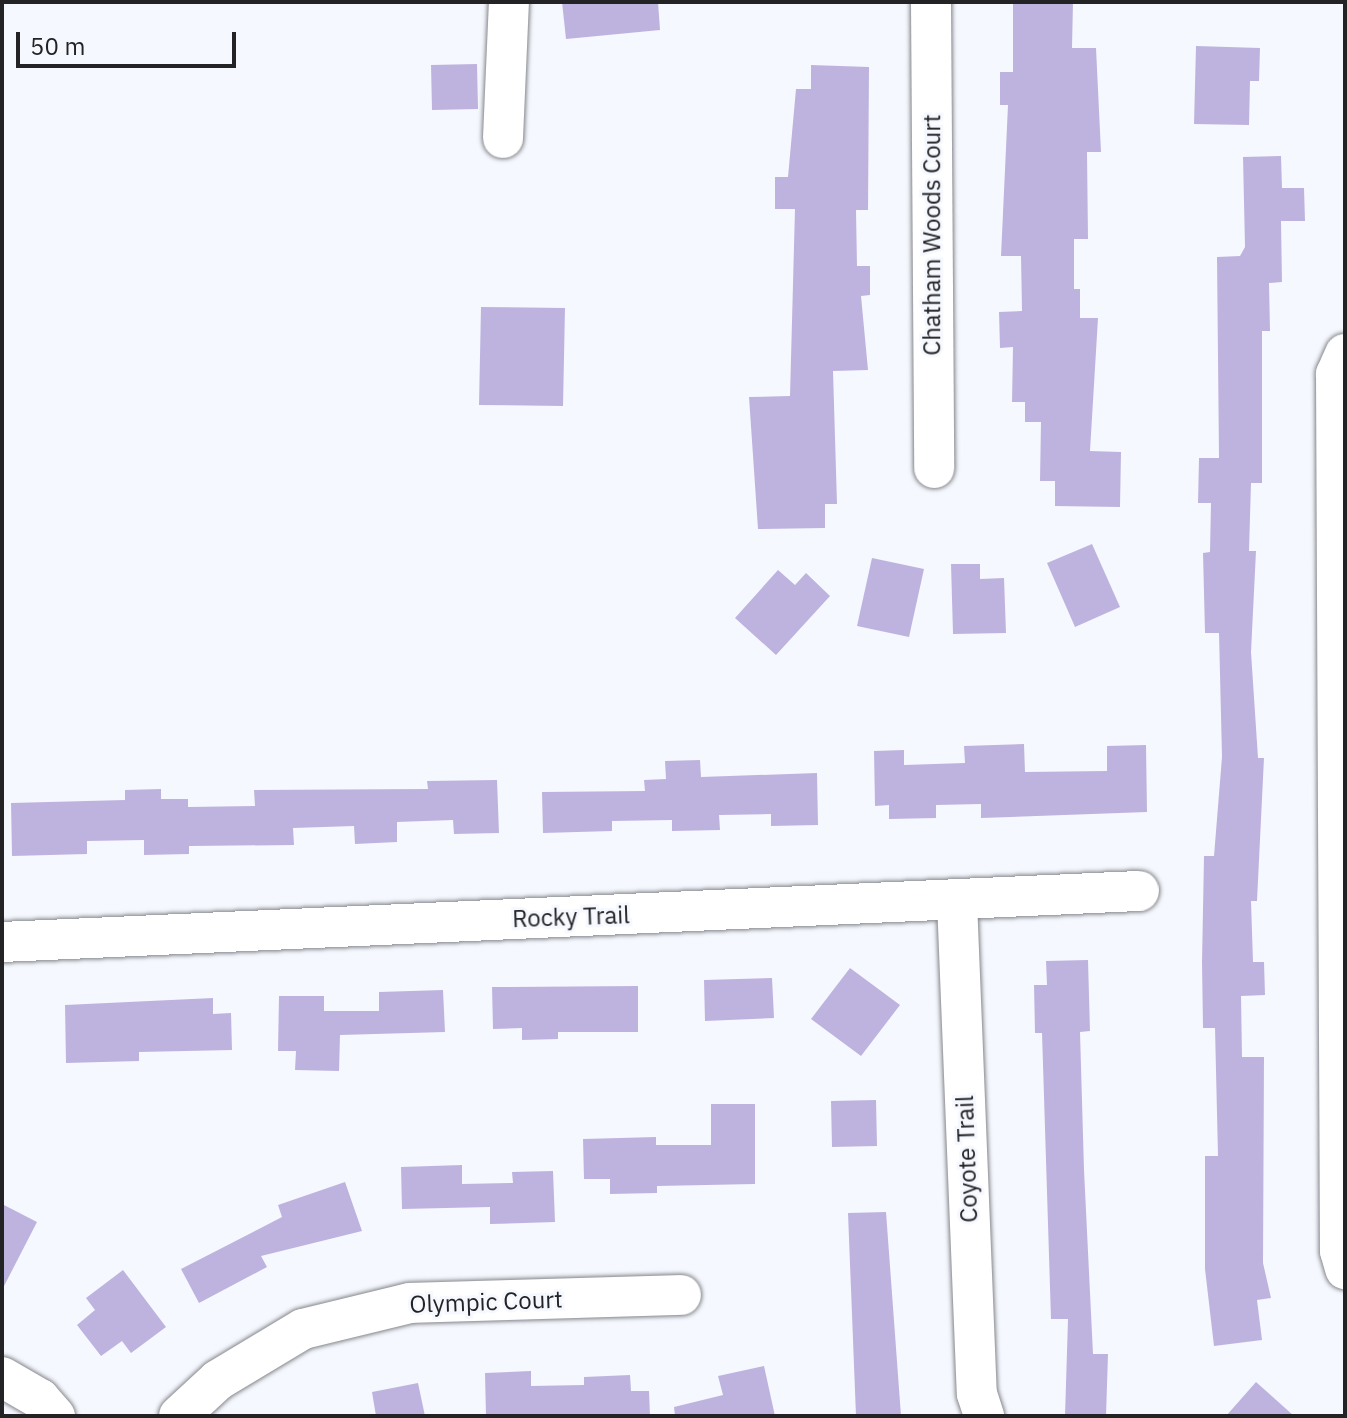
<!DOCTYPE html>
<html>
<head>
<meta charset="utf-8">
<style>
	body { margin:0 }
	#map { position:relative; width:1347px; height:1418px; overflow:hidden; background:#f5f8fe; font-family:"IBM Plex Sans",sans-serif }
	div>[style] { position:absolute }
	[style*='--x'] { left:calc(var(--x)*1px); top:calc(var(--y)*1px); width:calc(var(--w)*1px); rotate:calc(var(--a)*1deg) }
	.building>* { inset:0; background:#beb3df }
	.roads { filter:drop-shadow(0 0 2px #85878c) drop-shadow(0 0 2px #85878c) }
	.minor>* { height:40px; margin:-20px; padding:0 20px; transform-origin:20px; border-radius:20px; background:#fff }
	span { translate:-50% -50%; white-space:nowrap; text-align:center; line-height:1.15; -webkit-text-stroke:6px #f5f8fe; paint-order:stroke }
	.street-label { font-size:24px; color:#232326 }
	.frame { position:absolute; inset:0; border:4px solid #232326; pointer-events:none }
	.scale { position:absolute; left:16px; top:32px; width:220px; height:36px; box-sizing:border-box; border:4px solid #232326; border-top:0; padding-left:10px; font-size:24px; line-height:28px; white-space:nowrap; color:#232326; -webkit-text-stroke:6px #f5f8fe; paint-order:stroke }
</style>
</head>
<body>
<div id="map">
	<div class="building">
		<i style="clip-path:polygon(562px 2px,658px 2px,660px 30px,566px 39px)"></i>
		<i style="clip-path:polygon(1013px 2px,1073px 2px,1072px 48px,1096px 48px,1101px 152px,1087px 152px,1088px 239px,1074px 239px,1074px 289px,1080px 289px,1080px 318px,1098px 318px,1090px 451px,1121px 452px,1120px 507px,1055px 506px,1055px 481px,1040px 481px,1041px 422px,1025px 422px,1025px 402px,1012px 402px,1013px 347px,1000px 348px,999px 312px,1022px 311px,1021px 256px,1001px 256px,1008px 105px,1000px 105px,1000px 72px,1013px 72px)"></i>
		<i style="clip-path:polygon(1196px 46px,1260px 48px,1259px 81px,1250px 81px,1249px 125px,1194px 124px)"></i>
		<i style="clip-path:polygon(477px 64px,478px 109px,432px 110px,431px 65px)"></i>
		<i style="clip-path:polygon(811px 65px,869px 67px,868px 210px,856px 210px,857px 266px,870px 266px,870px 295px,861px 296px,868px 370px,833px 371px,837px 504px,825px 504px,825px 528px,758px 529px,749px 397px,790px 396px,795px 209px,775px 209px,775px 177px,788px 177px,796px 89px,811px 89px)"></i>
		<i style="clip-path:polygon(1281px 156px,1282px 188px,1304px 188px,1305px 221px,1281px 221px,1282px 282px,1269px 283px,1270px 331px,1262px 331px,1262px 483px,1251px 483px,1249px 551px,1256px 551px,1251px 652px,1258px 758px,1264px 758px,1257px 901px,1251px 901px,1253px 962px,1264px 962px,1265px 995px,1241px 996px,1242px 1057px,1264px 1057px,1263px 1263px,1271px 1298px,1257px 1300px,1262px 1340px,1214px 1346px,1205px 1269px,1205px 1156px,1218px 1156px,1215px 1028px,1203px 1028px,1202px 962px,1204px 856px,1214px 856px,1222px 757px,1219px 633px,1205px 633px,1203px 553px,1210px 552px,1211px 503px,1198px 503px,1199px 458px,1219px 458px,1217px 257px,1240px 256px,1245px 247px,1243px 157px)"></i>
		<i style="clip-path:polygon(481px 307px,565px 308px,563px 406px,479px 405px)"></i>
		<i style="clip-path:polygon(1092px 544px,1120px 607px,1075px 627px,1047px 563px)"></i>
		<i style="clip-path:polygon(872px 558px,924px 569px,909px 637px,857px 626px)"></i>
		<i style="clip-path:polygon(951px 564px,980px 564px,980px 579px,1004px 578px,1006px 633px,953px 634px)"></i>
		<i style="clip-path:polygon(778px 570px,795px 585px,806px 573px,830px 596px,776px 655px,735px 618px)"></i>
		<i style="clip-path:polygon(1024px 744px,1025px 772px,1107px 771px,1107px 746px,1146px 745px,1147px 812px,981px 818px,981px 804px,936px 805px,936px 818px,889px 819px,889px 805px,875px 806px,874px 751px,904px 750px,904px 765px,965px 763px,964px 746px)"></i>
		<i style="clip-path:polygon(700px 760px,701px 777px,817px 773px,818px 825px,771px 826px,771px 814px,719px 815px,720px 830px,672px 831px,672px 820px,612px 821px,612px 831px,543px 833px,542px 792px,645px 791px,644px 780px,666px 779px,665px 761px)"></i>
		<i style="clip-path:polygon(497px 780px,499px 833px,454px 834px,453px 820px,397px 822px,397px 842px,355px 844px,354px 826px,293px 828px,294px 845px,189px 846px,189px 854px,144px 855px,144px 840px,87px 841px,87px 854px,12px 856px,11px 803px,125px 800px,125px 790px,161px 789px,161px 799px,188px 799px,188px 807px,255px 806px,254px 790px,428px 789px,427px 781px)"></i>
		<i style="clip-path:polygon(1088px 960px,1090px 1031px,1080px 1032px,1084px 1170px,1093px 1354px,1108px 1354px,1106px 1416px,1065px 1416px,1068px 1319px,1051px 1319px,1042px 1033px,1035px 1033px,1034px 985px,1047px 985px,1046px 961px)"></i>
		<i style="clip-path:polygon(850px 968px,900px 1005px,861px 1056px,811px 1019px)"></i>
		<i style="clip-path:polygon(772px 978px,774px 1018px,705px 1021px,704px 980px)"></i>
		<i style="clip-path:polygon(638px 986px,638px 1032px,558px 1032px,558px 1039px,522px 1040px,522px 1028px,493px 1029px,492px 987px)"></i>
		<i style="clip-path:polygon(443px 990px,445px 1032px,340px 1035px,339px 1071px,295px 1070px,296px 1051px,278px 1051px,279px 996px,324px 996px,324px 1011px,379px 1011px,379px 992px)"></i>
		<i style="clip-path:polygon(213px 998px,213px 1014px,231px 1013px,232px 1050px,139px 1052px,139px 1061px,66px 1063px,65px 1005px)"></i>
		<i style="clip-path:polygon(876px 1100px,877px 1146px,832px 1147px,831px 1101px)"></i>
		<i style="clip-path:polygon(711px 1104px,755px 1104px,755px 1184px,657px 1186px,657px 1193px,610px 1194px,610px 1179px,584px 1179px,583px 1139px,656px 1137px,656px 1145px,711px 1145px)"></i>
		<i style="clip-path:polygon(462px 1165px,462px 1184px,513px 1183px,512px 1172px,553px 1171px,555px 1222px,490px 1224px,490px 1207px,402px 1209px,401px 1167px)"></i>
		<i style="clip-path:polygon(345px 1182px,362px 1231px,261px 1256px,267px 1267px,199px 1303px,181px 1269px,282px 1217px,278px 1205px)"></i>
		<i style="clip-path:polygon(2px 1204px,37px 1222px,2px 1290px)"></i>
		<i style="clip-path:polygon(886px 1212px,901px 1416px,856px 1416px,848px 1213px)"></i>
		<i style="clip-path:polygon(123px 1270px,166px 1327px,131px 1353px,122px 1341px,101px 1356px,77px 1325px,95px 1310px,86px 1298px)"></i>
		<i style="clip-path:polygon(764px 1366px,775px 1416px,675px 1416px,674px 1407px,723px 1395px,718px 1376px)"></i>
		<i style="clip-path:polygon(531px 1371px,531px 1386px,584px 1385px,584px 1377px,630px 1375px,631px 1391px,649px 1391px,650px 1416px,486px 1416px,485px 1373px)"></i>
		<i style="clip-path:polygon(1256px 1382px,1294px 1416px,1226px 1416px)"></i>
		<i style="clip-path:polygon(418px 1383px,425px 1416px,376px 1416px,372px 1392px)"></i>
	</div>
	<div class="roads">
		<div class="minor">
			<i style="--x:931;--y:2;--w:466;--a:89.6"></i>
			<i style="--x:503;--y:138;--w:136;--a:-87.5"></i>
			<i style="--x:1345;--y:354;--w:22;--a:114"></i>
			<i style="--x:1336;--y:374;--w:877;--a:89.74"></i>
			<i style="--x:1340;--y:1251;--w:19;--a:74"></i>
			<i style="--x:957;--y:901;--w:493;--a:87.7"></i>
			<i style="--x:977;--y:1394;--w:23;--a:72"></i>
			<i style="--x:2;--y:942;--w:1138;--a:-2.57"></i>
			<i style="--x:2;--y:1377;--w:44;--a:30.1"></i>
			<i style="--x:40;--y:1399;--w:23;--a:49"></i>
			<i style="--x:179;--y:1416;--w:53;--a:-42.7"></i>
			<i style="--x:218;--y:1380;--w:99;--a:-31"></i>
			<i style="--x:303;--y:1329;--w:110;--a:-13.7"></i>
			<i style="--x:410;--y:1303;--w:271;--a:-1.7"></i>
		</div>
	</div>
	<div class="street-label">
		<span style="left:932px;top:235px;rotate:-90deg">Chatham Woods Court</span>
		<span style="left:571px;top:917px;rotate:-2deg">Rocky Trail</span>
		<span style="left:967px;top:1159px;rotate:-92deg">Coyote Trail</span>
		<span style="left:486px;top:1302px;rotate:-2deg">Olympic Court</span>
	</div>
	<div class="frame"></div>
	<div class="scale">50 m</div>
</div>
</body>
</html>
